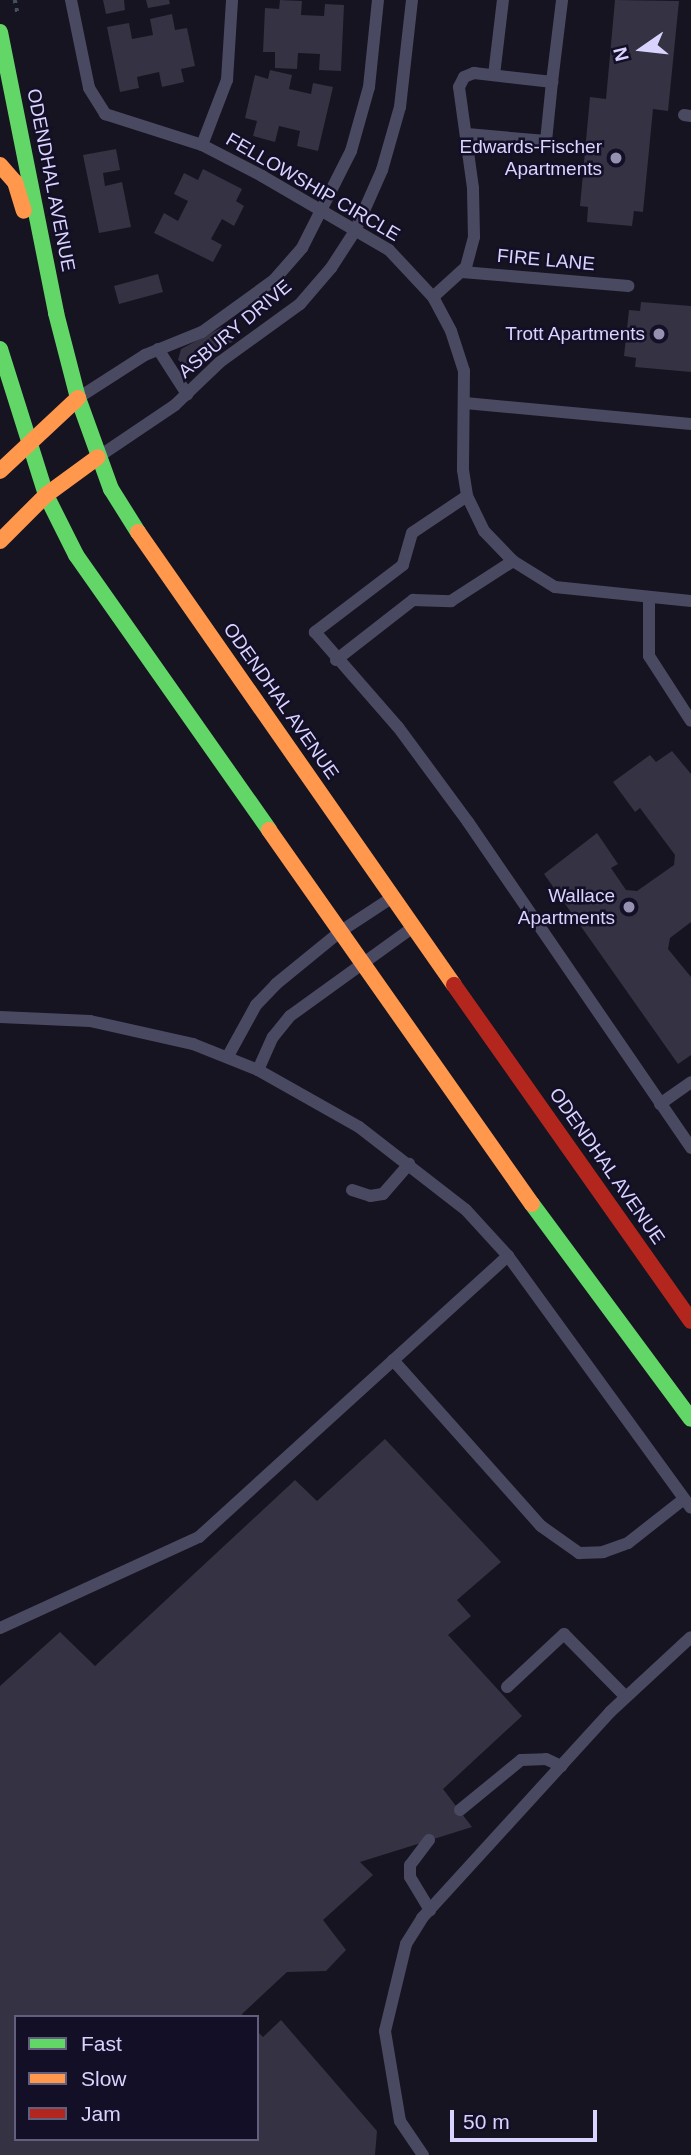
<!DOCTYPE html>
<html>
<head>
<meta charset="utf-8">
<style>
	body { margin:0 }
	#map { position:relative; width:691px; height:2155px; overflow:hidden; background:#161421; font-family:Arial,sans-serif }
	div>[style] { position:absolute }
	[style*='--x'] { left:calc(var(--x)*1px); top:calc(var(--y)*1px); width:calc(var(--w)*1px); rotate:calc(var(--a)*1deg) }
	.building>* { inset:0; background:#343243 }
	.path>* { height:3.5px; margin-top:-1.75px; transform-origin:0; background:repeating-linear-gradient(90deg,#44505f 0 3.5px,transparent 0 8.5px) }
	.lane>* { height:12px; margin:-6px; padding:0 6px; transform-origin:6px; border-radius:6px; background:#4a4962 }
	.fast>* { height:16px; margin:-8px; padding:0 8px; transform-origin:8px; border-radius:8px; background:#63d668 }
	.slow>* { height:16px; margin:-8px; padding:0 8px; transform-origin:8px; border-radius:8px; background:#ff974d }
	.jam>* { height:16px; margin:-8px; padding:0 8px; transform-origin:8px; border-radius:8px; background:#b3261e }
	.dots>* { width:19px; height:19px; translate:-50% -50%; box-sizing:border-box; border:4px solid #130f26; border-radius:50% }
	span { translate:-50% -50%; white-space:nowrap; text-align:center; line-height:1.15; -webkit-text-stroke:5px #130f26; paint-order:stroke }
	.poi-label { font-size:19px; color:#d9d4ff }
	.right { translate:-100% -50%; text-align:right }
	.street-label { font-size:19px; color:#d9d4ff }
	.legend { position:absolute; left:14px; top:2015px; width:245px; height:126px; box-sizing:border-box; background:#130f26; border:2px solid #625e7d; margin:0; padding:9px 12px; list-style:none; font-size:21px; color:#d9d4ff }
	.legend li { display:flex; align-items:center; gap:14px; height:35px }
	.legend b { width:35px; border:2px solid #625e7d }
	.north { position:absolute; left:607px; top:14px; width:70px; height:70px; -webkit-text-stroke:5px #130f26; paint-order:stroke; rotate:256deg; font-size:19px; font-weight:700; line-height:28px; text-align:center; color:#d9d4ff }
	.north::after { content:''; display:block; margin:auto; width:24px; height:32px; background:#d9d4ff; clip-path:polygon(50% 0,100% 100%,50% 72%,0 100%) }
	.scale { position:absolute; left:450px; top:2110px; width:147px; height:32px; box-sizing:border-box; border:4px solid #d9d4ff; border-top:0; padding-left:9px; font-size:21px; line-height:24px; white-space:nowrap; color:#d9d4ff; -webkit-text-stroke:5px #130f26; paint-order:stroke }
</style>
</head>
<body>
<div id="map">
	<div class="building">
		<i style="clip-path:polygon(103px 0,124px 0,125px 10px,106px 14px)"></i>
		<i style="clip-path:polygon(146px 0,169px 0,170px 4px,148px 8px)"></i>
		<i style="clip-path:polygon(280px 0,302px 1px,301px 15px,324px 16px,325px 4px,344px 5px,341px 71px,319px 70px,320px 54px,298px 53px,297px 69px,275px 68px,275px 52px,263px 52px,265px 8px,279px 9px)"></i>
		<i style="clip-path:polygon(615px 0,679px 1px,668px 111px,653px 109px,643px 212px,634px 211px,632px 226px,587px 222px,588px 207px,580px 206px,590px 97px,606px 99px)"></i>
		<i style="clip-path:polygon(172px 14px,175px 30px,187px 28px,195px 66px,181px 69px,184px 82px,162px 87px,159px 72px,137px 77px,139px 88px,120px 92px,107px 27px,129px 23px,132px 39px,153px 35px,150px 19px)"></i>
		<i style="clip-path:polygon(270px 70px,292px 75px,289px 89px,311px 94px,313px 83px,333px 87px,318px 151px,297px 146px,300px 131px,279px 126px,275px 142px,253px 136px,257px 121px,245px 118px,255px 75px,268px 79px)"></i>
		<i style="clip-path:polygon(116px 149px,120px 170px,103px 173px,105px 186px,122px 182px,131px 227px,99px 233px,83px 155px)"></i>
		<i style="clip-path:polygon(203px 169px,242px 189px,236px 201px,244px 206px,234px 226px,222px 219px,211px 239px,222px 245px,213px 262px,154px 233px,164px 213px,178px 221px,188px 201px,174px 194px,184px 173px,198px 180px)"></i>
		<i style="clip-path:polygon(158px 274px,163px 292px,119px 304px,114px 286px)"></i>
		<i style="clip-path:polygon(641px 302px,691px 306px,691px 372px,635px 367px,636px 358px,624px 356px,629px 310px,640px 311px)"></i>
		<i style="clip-path:polygon(224px 326px,233px 341px,193px 370px,184px 368px,178px 360px,181px 349px)"></i>
		<i style="clip-path:polygon(672px 751px,691px 774px,691px 922px,670px 938px,668px 949px,691px 977px,691px 1055px,678px 1064px,544px 874px,597px 833px,618px 864px,611px 868px,626px 890px,637px 891px,674px 865px,675px 855px,640px 808px,635px 812px,613px 782px,650px 755px,656px 762px)"></i>
		<i style="clip-path:polygon(385px 1439px,501px 1562px,457px 1600px,471px 1616px,448px 1635px,522px 1716px,443px 1789px,472px 1827px,360px 1862px,373px 1875px,323px 1920px,346px 1950px,326px 1971px,287px 1972px,242px 2014px,244px 2017px,16px 2017px,16px 2139px,257px 2139px,257px 2031px,263px 2037px,281px 2020px,377px 2131px,375px 2155px,0 2155px,0 1686px,60px 1632px,95px 1666px,295px 1480px,317px 1501px)"></i>
	</div>
	<div class="path">
		<i style="--x:15;--y:0;--w:16;--a:79"></i>
	</div>
	<div class="lane">
		<i style="--x:71;--y:0;--w:90;--a:78.4"></i>
		<i style="--x:89;--y:88;--w:31;--a:58"></i>
		<i style="--x:105;--y:114;--w:102;--a:17.7"></i>
		<i style="--x:202;--y:145;--w:68;--a:27.3"></i>
		<i style="--x:262;--y:176;--w:147;--a:30.2"></i>
		<i style="--x:389;--y:250;--w:64;--a:46.9"></i>
		<i style="--x:433;--y:297;--w:38;--a:62"></i>
		<i style="--x:451;--y:331;--w:42;--a:72"></i>
		<i style="--x:464;--y:371;--w:99;--a:90.6"></i>
		<i style="--x:463;--y:470;--w:26;--a:81"></i>
		<i style="--x:467;--y:496;--w:39;--a:64"></i>
		<i style="--x:484;--y:531;--w:42;--a:46"></i>
		<i style="--x:513;--y:561;--w:49;--a:31.8"></i>
		<i style="--x:555;--y:587;--w:137;--a:5.9"></i>
		<i style="--x:494;--y:75;--w:76;--a:-83.2"></i>
		<i style="--x:684;--y:115;--w:7;--a:8"></i>
		<i style="--x:467;--y:134;--w:79;--a:5.1"></i>
		<i style="--x:546;--y:141;--w:59;--a:-84.2"></i>
		<i style="--x:202;--y:145;--w:70;--a:-69"></i>
		<i style="--x:227;--y:80;--w:80;--a:-86.4"></i>
		<i style="--x:462;--y:272;--w:167;--a:4.8"></i>
		<i style="--x:433;--y:297;--w:45;--a:-42.3"></i>
		<i style="--x:466;--y:267;--w:31;--a:-75"></i>
		<i style="--x:474;--y:237;--w:49;--a:-91.2"></i>
		<i style="--x:473;--y:188;--w:102;--a:-97.9"></i>
		<i style="--x:459;--y:87;--w:11;--a:-63"></i>
		<i style="--x:464;--y:77;--w:11;--a:-22"></i>
		<i style="--x:474;--y:73;--w:79;--a:6.6"></i>
		<i style="--x:552;--y:82;--w:83;--a:-83"></i>
		<i style="--x:158;--y:349;--w:54;--a:57.2"></i>
		<i style="--x:78;--y:398;--w:80;--a:-32.7"></i>
		<i style="--x:145;--y:355;--w:61;--a:-22"></i>
		<i style="--x:202;--y:332;--w:89;--a:-35.8"></i>
		<i style="--x:274;--y:280;--w:43;--a:-48.8"></i>
		<i style="--x:302;--y:248;--w:109;--a:-63.2"></i>
		<i style="--x:351;--y:151;--w:66;--a:-74.3"></i>
		<i style="--x:369;--y:87;--w:87;--a:-84.1"></i>
		<i style="--x:465;--y:403;--w:227;--a:5.3"></i>
		<i style="--x:101;--y:455;--w:89;--a:-34"></i>
		<i style="--x:175;--y:405;--w:62;--a:-43.7"></i>
		<i style="--x:220;--y:362;--w:99;--a:-35.9"></i>
		<i style="--x:300;--y:304;--w:48;--a:-49.3"></i>
		<i style="--x:331;--y:268;--w:44;--a:-57"></i>
		<i style="--x:355;--y:231;--w:67;--a:-66.1"></i>
		<i style="--x:382;--y:170;--w:66;--a:-74.1"></i>
		<i style="--x:400;--y:107;--w:108;--a:-83.6"></i>
		<i style="--x:467;--y:496;--w:66;--a:146.1"></i>
		<i style="--x:412;--y:533;--w:33;--a:106"></i>
		<i style="--x:403;--y:565;--w:111;--a:142.7"></i>
		<i style="--x:315;--y:632;--w:126;--a:48.9"></i>
		<i style="--x:398;--y:727;--w:118;--a:53.6"></i>
		<i style="--x:468;--y:822;--w:395;--a:55.6"></i>
		<i style="--x:649;--y:598;--w:58;--a:90"></i>
		<i style="--x:649;--y:656;--w:77;--a:57.1"></i>
		<i style="--x:336;--y:660;--w:98;--a:-37.9"></i>
		<i style="--x:413;--y:600;--w:38;--a:2"></i>
		<i style="--x:451;--y:601;--w:74;--a:-32.8"></i>
		<i style="--x:0;--y:1017;--w:90;--a:2.5"></i>
		<i style="--x:90;--y:1021;--w:106;--a:12.6"></i>
		<i style="--x:193;--y:1044;--w:70;--a:21.8"></i>
		<i style="--x:258;--y:1070;--w:116;--a:29.4"></i>
		<i style="--x:359;--y:1127;--w:135;--a:37.8"></i>
		<i style="--x:466;--y:1210;--w:62;--a:47.6"></i>
		<i style="--x:508;--y:1256;--w:311;--a:54"></i>
		<i style="--x:228;--y:1056;--w:58;--a:-61.2"></i>
		<i style="--x:256;--y:1005;--w:29;--a:-46"></i>
		<i style="--x:276;--y:984;--w:84;--a:-39.2"></i>
		<i style="--x:341;--y:931;--w:62;--a:-33.2"></i>
		<i style="--x:258;--y:1070;--w:36;--a:-66"></i>
		<i style="--x:273;--y:1037;--w:27;--a:-51"></i>
		<i style="--x:290;--y:1016;--w:150;--a:-35.8"></i>
		<i style="--x:660;--y:1104;--w:38;--a:-35"></i>
		<i style="--x:352;--y:1190;--w:19;--a:18"></i>
		<i style="--x:370;--y:1196;--w:13;--a:-9"></i>
		<i style="--x:383;--y:1194;--w:40;--a:-49"></i>
		<i style="--x:393;--y:1360;--w:222;--a:48.3"></i>
		<i style="--x:541;--y:1526;--w:47;--a:35.4"></i>
		<i style="--x:579;--y:1553;--w:24;--a:-2"></i>
		<i style="--x:603;--y:1552;--w:27;--a:-20"></i>
		<i style="--x:628;--y:1543;--w:71;--a:-38.2"></i>
		<i style="--x:0;--y:1628;--w:219;--a:-24.6"></i>
		<i style="--x:199;--y:1537;--w:418;--a:-42.3"></i>
		<i style="--x:507;--y:1687;--w:78;--a:-42.9"></i>
		<i style="--x:564;--y:1634;--w:88;--a:45.5"></i>
		<i style="--x:460;--y:1810;--w:79;--a:-39.3"></i>
		<i style="--x:521;--y:1760;--w:25;--a:-2"></i>
		<i style="--x:546;--y:1759;--w:17;--a:25"></i>
		<i style="--x:429;--y:1840;--w:31;--a:127"></i>
		<i style="--x:410;--y:1865;--w:12;--a:90"></i>
		<i style="--x:410;--y:1877;--w:39;--a:59"></i>
		<i style="--x:423;--y:2155;--w:41;--a:-124.1"></i>
		<i style="--x:400;--y:2121;--w:91;--a:-99.5"></i>
		<i style="--x:385;--y:2031;--w:89;--a:-76.4"></i>
		<i style="--x:406;--y:1944;--w:31;--a:-58"></i>
		<i style="--x:422;--y:1918;--w:279;--a:-47.6"></i>
		<i style="--x:610;--y:1712;--w:110;--a:-42.8"></i>
	</div>
	<div class="fast">
		<i style="--x:0;--y:32;--w:287;--a:78.7"></i>
		<i style="--x:56;--y:313;--w:88;--a:75.5"></i>
		<i style="--x:78;--y:398;--w:97;--a:70.1"></i>
		<i style="--x:111;--y:489;--w:51;--a:57.9"></i>
		<i style="--x:0;--y:349;--w:153;--a:72.5"></i>
		<i style="--x:46;--y:495;--w:67;--a:63.4"></i>
		<i style="--x:76;--y:555;--w:336;--a:54.9"></i>
		<i style="--x:532;--y:1204;--w:267;--a:53.5"></i>
	</div>
	<div class="slow">
		<i style="--x:0;--y:165;--w:23;--a:49"></i>
		<i style="--x:15;--y:182;--w:30;--a:73"></i>
		<i style="--x:0;--y:471;--w:107;--a:-43.1"></i>
		<i style="--x:138;--y:532;--w:552;--a:55.1"></i>
		<i style="--x:0;--y:541;--w:65;--a:-45"></i>
		<i style="--x:46;--y:495;--w:64;--a:-36.2"></i>
		<i style="--x:269;--y:830;--w:457;--a:54.9"></i>
	</div>
	<div class="jam">
		<i style="--x:454;--y:985;--w:411;--a:54.8"></i>
	</div>
	<div class="dots">
		<i style="left:616px;top:158px;background:#9591b1"></i>
		<i style="left:659px;top:334px;background:#9591b1"></i>
		<i style="left:629px;top:907px;background:#9591b1"></i>
	</div>
	<div class="poi-label">
		<span class="right" style="left:602px;top:158px">Edwards-Fischer<br>Apartments</span>
		<span class="right" style="left:645px;top:334px">Trott Apartments</span>
		<span class="right" style="left:615px;top:907px">Wallace<br>Apartments</span>
	</div>
	<div class="street-label">
		<span style="left:51px;top:180px;rotate:79deg">ODENDHAL AVENUE</span>
		<span style="left:313px;top:187px;rotate:30deg">FELLOWSHIP CIRCLE</span>
		<span style="left:546px;top:260px;rotate:5deg">FIRE LANE</span>
		<span style="left:235px;top:329px;rotate:-40deg">ASBURY DRIVE</span>
		<span style="left:281px;top:701px;rotate:55deg">ODENDHAL AVENUE</span>
		<span style="left:607px;top:1166px;rotate:55deg">ODENDHAL AVENUE</span>
	</div>
	<ul class="legend">
	<li><b style="height:9px;background:#63d668"></b>Fast</li>
	<li><b style="height:9px;background:#ff974d"></b>Slow</li>
	<li><b style="height:9px;background:#b3261e"></b>Jam</li>
	</ul>
	<div class="north">N</div>
	<div class="scale">50 m</div>
</div>
</body>
</html>
